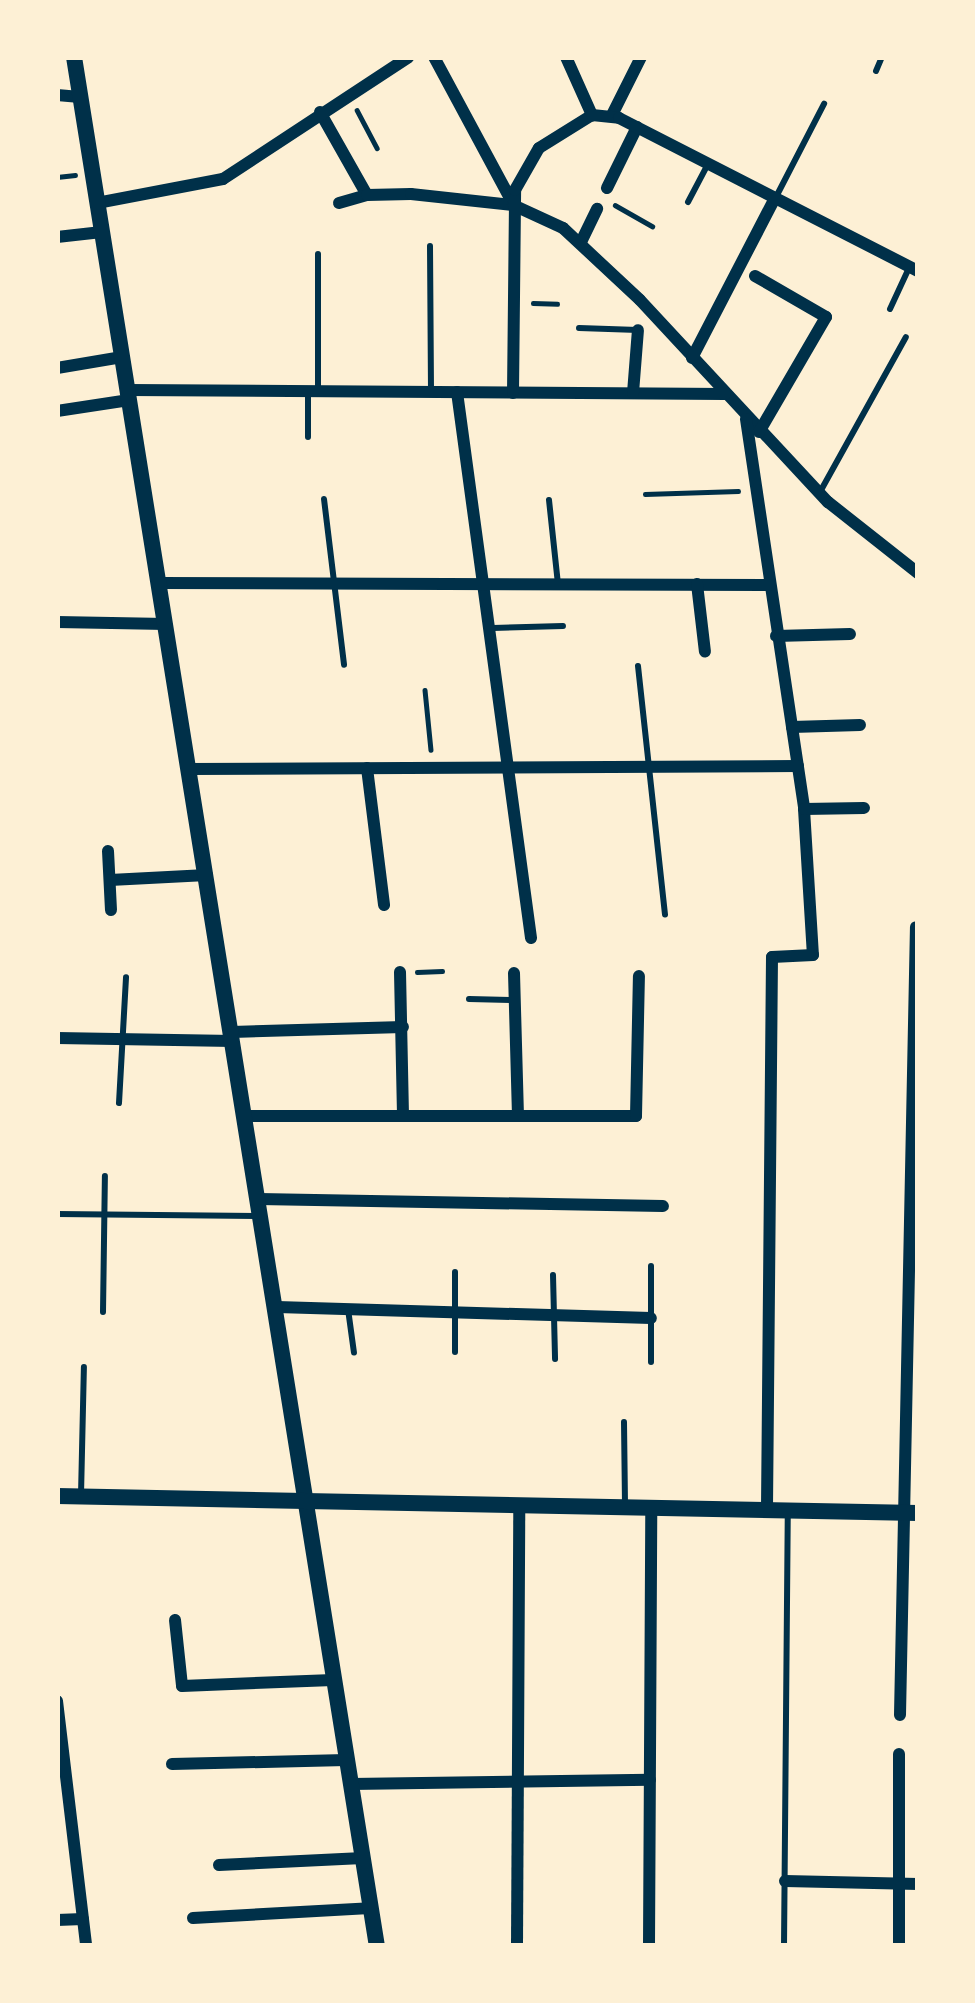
<!DOCTYPE html>
<html>
<head>
<meta charset="utf-8">
<style>
	body { margin:0 }
	#map { position:relative; width:975px; height:2003px; overflow:hidden; background:#fdf0d5; font-family:"Archivo Narrow",sans-serif }
	div>[style] { position:absolute }
	[style*='--x'] { left:calc(var(--x)*1px); top:calc(var(--y)*1px); width:calc(var(--w)*1px); rotate:calc(var(--a)*1deg) }
	.path>* { height:4.5px; margin:-2.25px; padding:0 2.25px; transform-origin:2.25px; border-radius:2.25px; background:#003049 }
	.service>* { height:6px; margin:-3px; padding:0 3px; transform-origin:3px; border-radius:3px; background:#003049 }
	.minor>* { height:12px; margin:-6px; padding:0 6px; transform-origin:6px; border-radius:6px; background:#003049 }
	.secondary>* { height:16px; margin:-8px; padding:0 8px; transform-origin:8px; border-radius:8px; background:#003049 }
	span { translate:-50% -50%; white-space:nowrap; text-align:center; line-height:1.15; -webkit-text-stroke:12px #fdf0d5; paint-order:stroke }
	.frame { position:absolute; inset:0; border:60px solid #fdf0d5; pointer-events:none }
</style>
</head>
<body>
<div id="map">
	<div class="path">
		<i style="--x:357;--y:110;--w:43;--a:62.2"></i>
		<i style="--x:57;--y:177;--w:18;--a:-6"></i>
		<i style="--x:615;--y:205;--w:43;--a:29.6"></i>
		<i style="--x:533;--y:303;--w:24;--a:2"></i>
		<i style="--x:645;--y:494;--w:93;--a:-1.8"></i>
		<i style="--x:425;--y:690;--w:60;--a:84.3"></i>
		<i style="--x:417;--y:972;--w:25;--a:-2"></i>
	</div>
	<div class="service">
		<i style="--x:876;--y:71;--w:15;--a:-67"></i>
		<i style="--x:776;--y:197;--w:105;--a:-62.7"></i>
		<i style="--x:688;--y:202;--w:43;--a:-62.2"></i>
		<i style="--x:430;--y:246;--w:146;--a:89.6"></i>
		<i style="--x:890;--y:309;--w:43;--a:-65.2"></i>
		<i style="--x:579;--y:328;--w:59;--a:1.9"></i>
		<i style="--x:318;--y:391;--w:137;--a:-90"></i>
		<i style="--x:308;--y:395;--w:42;--a:90"></i>
		<i style="--x:820;--y:492;--w:177;--a:-61"></i>
		<i style="--x:324;--y:499;--w:167;--a:83.1"></i>
		<i style="--x:549;--y:500;--w:84;--a:83.9"></i>
		<i style="--x:493;--y:628;--w:70;--a:-1.6"></i>
		<i style="--x:638;--y:666;--w:250;--a:83.8"></i>
		<i style="--x:469;--y:999;--w:42;--a:1.4"></i>
		<i style="--x:119;--y:1103;--w:126;--a:-86.8"></i>
		<i style="--x:57;--y:1214;--w:201;--a:0.6"></i>
		<i style="--x:651;--y:1266;--w:96;--a:90"></i>
		<i style="--x:455;--y:1272;--w:80;--a:90"></i>
		<i style="--x:553;--y:1275;--w:84;--a:88.6"></i>
		<i style="--x:348;--y:1309;--w:44;--a:82.2"></i>
		<i style="--x:103;--y:1312;--w:136;--a:-89.2"></i>
		<i style="--x:624;--y:1422;--w:81;--a:89.3"></i>
		<i style="--x:81;--y:1495;--w:128;--a:-88.7"></i>
		<i style="--x:784;--y:1946;--w:434;--a:-89.5"></i>
	</div>
	<div class="minor">
		<i style="--x:434;--y:57;--w:167;--a:61.7"></i>
		<i style="--x:566;--y:57;--w:64;--a:65.9"></i>
		<i style="--x:57;--y:95;--w:23;--a:5"></i>
		<i style="--x:320;--y:112;--w:95;--a:60.5"></i>
		<i style="--x:612;--y:115;--w:65;--a:-63.4"></i>
		<i style="--x:607;--y:188;--w:68;--a:-63.8"></i>
		<i style="--x:97;--y:203;--w:128;--a:-10.8"></i>
		<i style="--x:223;--y:179;--w:222;--a:-33.3"></i>
		<i style="--x:339;--y:203;--w:29;--a:-16"></i>
		<i style="--x:367;--y:195;--w:44;--a:-1.3"></i>
		<i style="--x:411;--y:194;--w:103;--a:6.2"></i>
		<i style="--x:513;--y:205;--w:55;--a:24.7"></i>
		<i style="--x:563;--y:228;--w:105;--a:43.1"></i>
		<i style="--x:640;--y:300;--w:276;--a:47.1"></i>
		<i style="--x:828;--y:502;--w:115;--a:38.3"></i>
		<i style="--x:57;--y:237;--w:45;--a:-6.3"></i>
		<i style="--x:581;--y:242;--w:37;--a:-64"></i>
		<i style="--x:755;--y:276;--w:82;--a:30"></i>
		<i style="--x:826;--y:317;--w:133;--a:120.2"></i>
		<i style="--x:692;--y:358;--w:180;--a:-62.6"></i>
		<i style="--x:57;--y:368;--w:66;--a:-9.6"></i>
		<i style="--x:128;--y:390;--w:597;--a:0.38"></i>
		<i style="--x:457;--y:392;--w:551;--a:82.28"></i>
		<i style="--x:513;--y:393;--w:203;--a:-89.4"></i>
		<i style="--x:515;--y:190;--w:48;--a:-60.3"></i>
		<i style="--x:539;--y:148;--w:62;--a:-31.9"></i>
		<i style="--x:592;--y:115;--w:27;--a:6"></i>
		<i style="--x:619;--y:118;--w:336;--a:27.1"></i>
		<i style="--x:633;--y:393;--w:63;--a:-85.5"></i>
		<i style="--x:57;--y:411;--w:73;--a:-8.7"></i>
		<i style="--x:746;--y:419;--w:394;--a:81.5"></i>
		<i style="--x:804;--y:809;--w:146;--a:86.5"></i>
		<i style="--x:813;--y:955;--w:41;--a:177.2"></i>
		<i style="--x:772;--y:957;--w:553;--a:90.52"></i>
		<i style="--x:159;--y:583;--w:611;--a:0.19"></i>
		<i style="--x:697;--y:584;--w:68;--a:83.3"></i>
		<i style="--x:57;--y:622;--w:109;--a:1.1"></i>
		<i style="--x:776;--y:636;--w:74;--a:-1.5"></i>
		<i style="--x:792;--y:727;--w:68;--a:-1.7"></i>
		<i style="--x:367;--y:768;--w:138;--a:82.9"></i>
		<i style="--x:189;--y:769;--w:609;--a:-0.28"></i>
		<i style="--x:804;--y:809;--w:60;--a:-1"></i>
		<i style="--x:108;--y:851;--w:59;--a:87.1"></i>
		<i style="--x:110;--y:880;--w:97;--a:-3"></i>
		<i style="--x:400;--y:972;--w:144;--a:88.8"></i>
		<i style="--x:514;--y:973;--w:143;--a:88.4"></i>
		<i style="--x:232;--y:1032;--w:171;--a:-1.7"></i>
		<i style="--x:57;--y:1038;--w:176;--a:1"></i>
		<i style="--x:246;--y:1116;--w:390;--a:0"></i>
		<i style="--x:636;--y:1116;--w:140;--a:-88.8"></i>
		<i style="--x:259;--y:1199;--w:404;--a:1"></i>
		<i style="--x:277;--y:1307;--w:374;--a:1.7"></i>
		<i style="--x:175;--y:1620;--w:66;--a:83.9"></i>
		<i style="--x:182;--y:1686;--w:151;--a:-2.3"></i>
		<i style="--x:57;--y:1701;--w:247;--a:83.2"></i>
		<i style="--x:900;--y:1715;--w:788;--a:-88.84"></i>
		<i style="--x:899;--y:1754;--w:192;--a:90"></i>
		<i style="--x:172;--y:1764;--w:174;--a:-1.3"></i>
		<i style="--x:351;--y:1784;--w:299;--a:-0.8"></i>
		<i style="--x:219;--y:1865;--w:144;--a:-2.8"></i>
		<i style="--x:785;--y:1881;--w:133;--a:1.3"></i>
		<i style="--x:193;--y:1918;--w:177;--a:-3.2"></i>
		<i style="--x:57;--y:1920;--w:26;--a:-2"></i>
		<i style="--x:517;--y:1946;--w:441;--a:-89.7"></i>
		<i style="--x:649;--y:1946;--w:438;--a:-89.7"></i>
	</div>
	<div class="secondary">
		<i style="--x:74;--y:57;--w:1913;--a:80.89"></i>
		<i style="--x:57;--y:1496;--w:861;--a:1.13"></i>
	</div>
	<div class="frame"></div>
</div>
</body>
</html>
